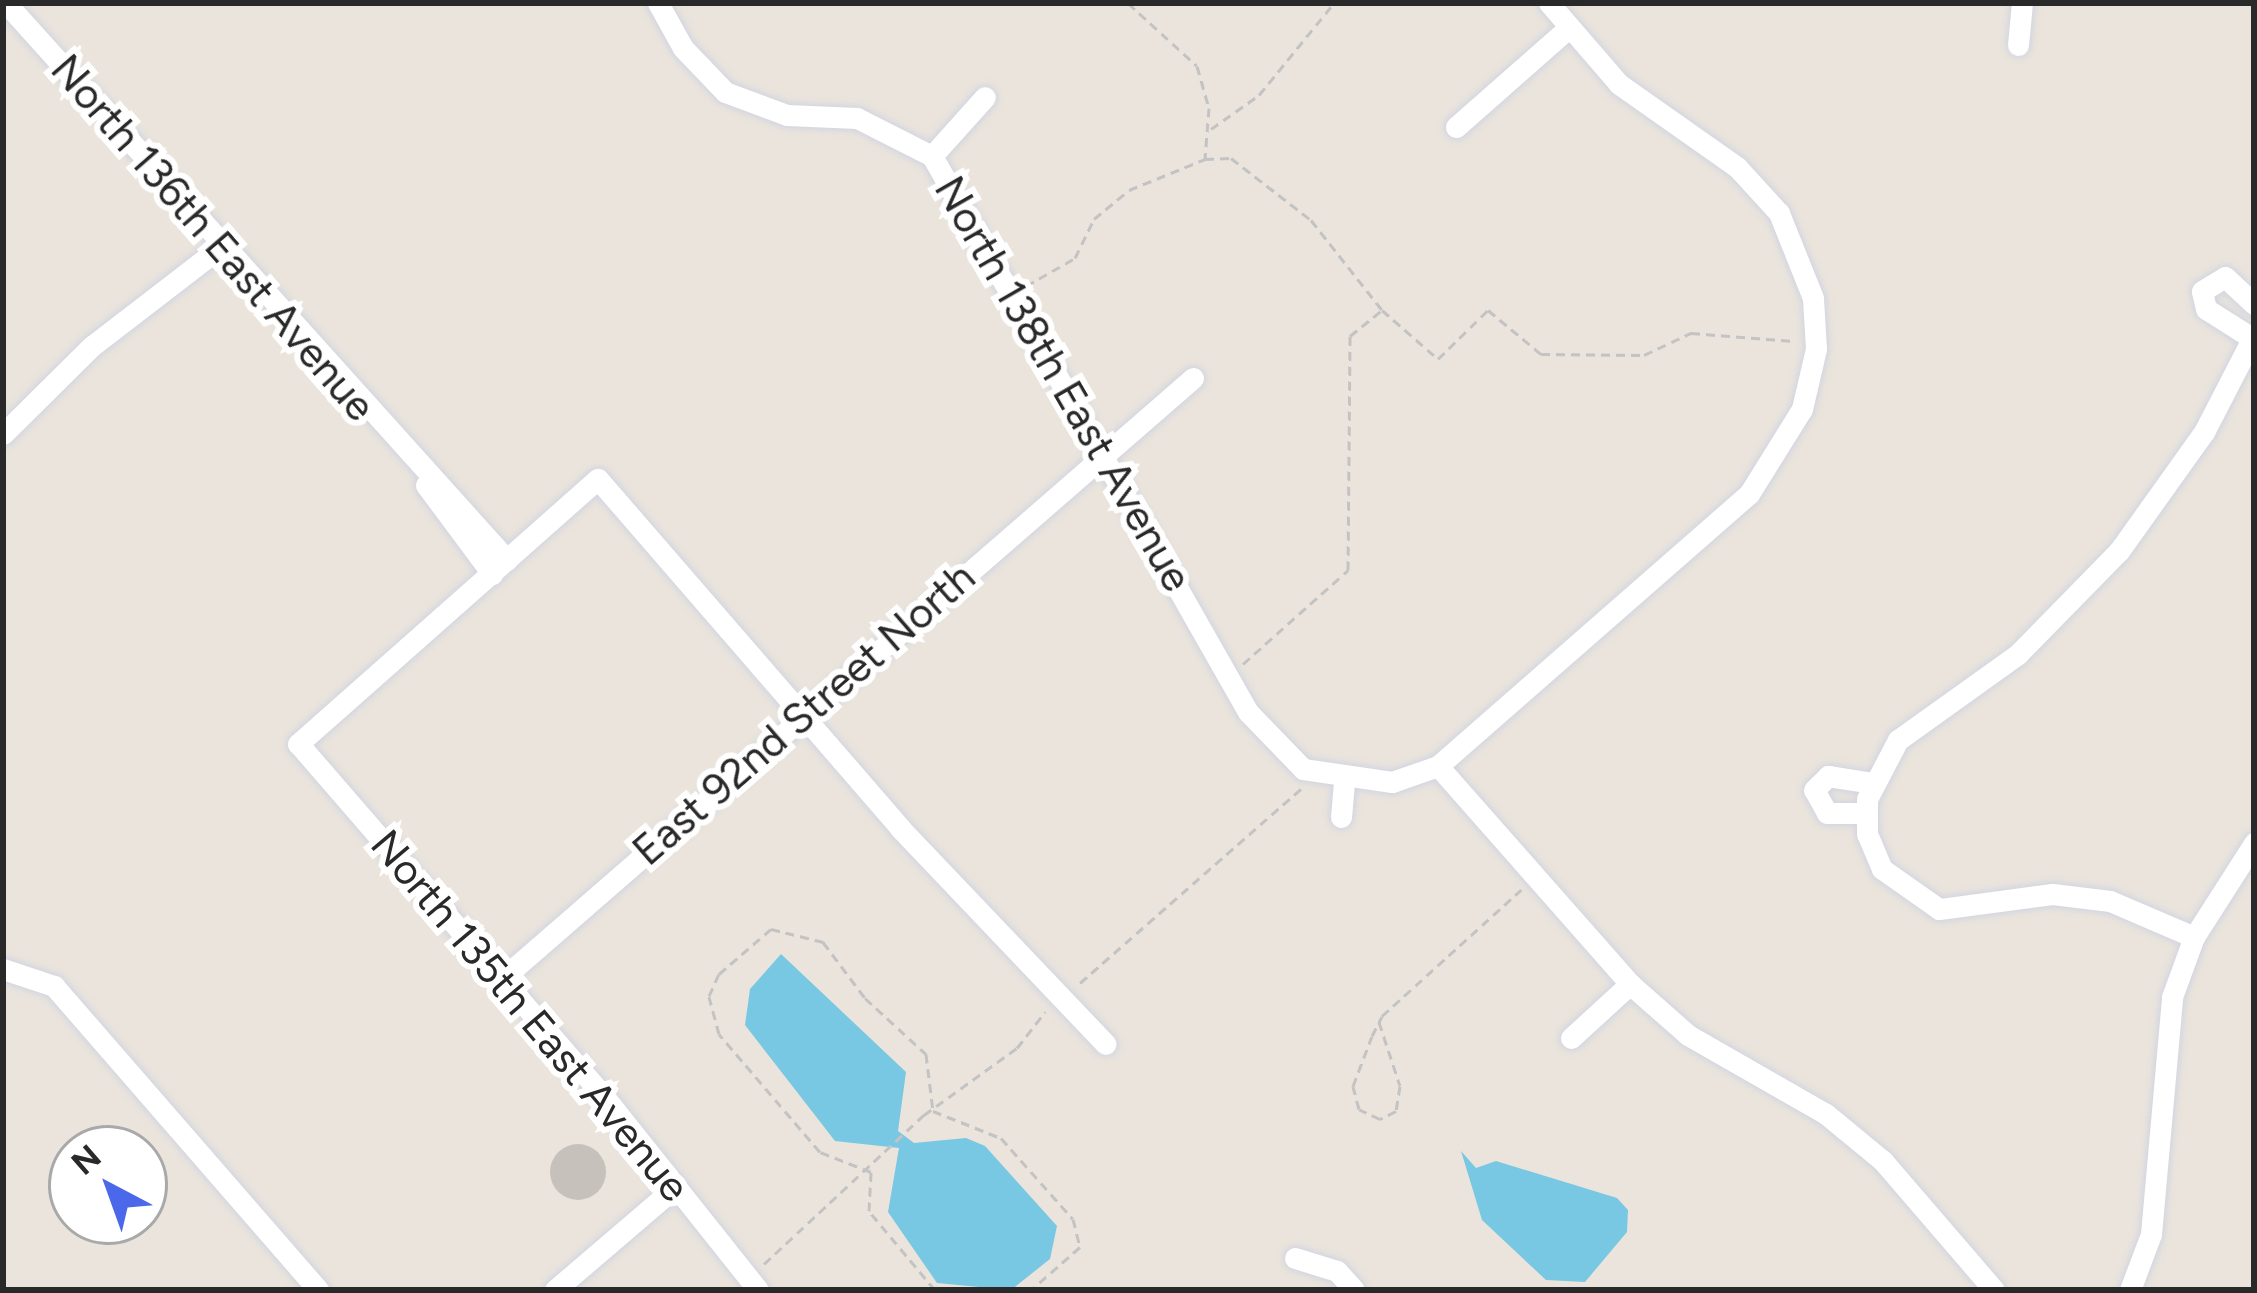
<!DOCTYPE html>
<html>
<head>
<meta charset="utf-8">
<style>
	body { margin:0 }
	#map { position:relative; width:2257px; height:1293px; overflow:hidden; background:#eae4dc; font-family:Figtree,sans-serif }
	div>[style] { position:absolute }
	[style*='--x'] { left:calc(var(--x)*1px); top:calc(var(--y)*1px); width:calc(var(--w)*1px); rotate:calc(var(--a)*1deg) }
	.water>* { inset:0; background:#78c7e3 }
	.building>* { inset:0; background:#c6c2bb }
	.round { border-radius:50% }
	.path>* { height:3px; margin-top:-1.5px; transform-origin:0; background:repeating-linear-gradient(90deg,#c3c3c3 0 9px,transparent 0 15px) }
	.roads { filter:drop-shadow(0 0 3px #d2d5e1) drop-shadow(0 0 3px #d2d5e1) }
	.street>* { height:21px; margin:-10.5px; padding:0 10.5px; transform-origin:10.5px; border-radius:10.5px; background:#fff }
	span { translate:-50% -50%; white-space:nowrap; text-align:center; line-height:1.15; -webkit-text-stroke:12px #fff; paint-order:stroke }
	.street-label { font-size:42px; color:#292929 }
	.frame { position:absolute; inset:0; border:6px solid #292929; pointer-events:none }
	.north { position:absolute; left:48px; top:1125px; width:120px; height:120px; box-sizing:border-box; background:#fff; border:3px solid #a9a9a9; border-radius:50%; rotate:319deg; font-size:33px; font-weight:700; line-height:48px; text-align:center; color:#292929 }
	.north::after { content:''; display:block; margin:auto; width:42px; height:54px; background:#4a68e9; clip-path:polygon(50% 0,100% 100%,50% 72%,0 100%) }
</style>
</head>
<body>
<div id="map">
	<div class="water">
		<i style="clip-path:polygon(781px 954px,906px 1072px,898px 1131px,914px 1143px,966px 1138px,985px 1146px,1057px 1226px,1050px 1259px,1011px 1290px,937px 1283px,888px 1212px,899px 1148px,835px 1141px,745px 1025px,750px 989px)"></i>
		<i style="clip-path:polygon(1461px 1151px,1476px 1168px,1496px 1161px,1617px 1198px,1628px 1210px,1627px 1232px,1585px 1282px,1546px 1280px,1482px 1220px)"></i>
	</div>
	<div class="building">
		<i class="round" style="left:550px;top:1144px;width:56px;height:56px"></i>
	</div>
	<div class="path">
		<i style="--x:1128;--y:3;--w:93;--a:42.4"></i>
		<i style="--x:1197;--y:66;--w:44;--a:74.1"></i>
		<i style="--x:1209;--y:108;--w:51;--a:94.5"></i>
		<i style="--x:1211;--y:129;--w:59;--a:-35.3"></i>
		<i style="--x:1259;--y:95;--w:119;--a:-50.8"></i>
		<i style="--x:1026;--y:286;--w:56;--a:-29.7"></i>
		<i style="--x:1075;--y:258;--w:43;--a:-64"></i>
		<i style="--x:1094;--y:219;--w:45;--a:-39.6"></i>
		<i style="--x:1129;--y:190;--w:82;--a:-22.2"></i>
		<i style="--x:1205;--y:159;--w:26;--a:-2"></i>
		<i style="--x:1231;--y:158;--w:101;--a:37.8"></i>
		<i style="--x:1311;--y:220;--w:115;--a:51.7"></i>
		<i style="--x:1382;--y:310;--w:74;--a:41.2"></i>
		<i style="--x:1438;--y:359;--w:70;--a:-44.4"></i>
		<i style="--x:1488;--y:310;--w:69;--a:39.7"></i>
		<i style="--x:1541;--y:354;--w:103;--a:0.6"></i>
		<i style="--x:1644;--y:355;--w:52;--a:-25.1"></i>
		<i style="--x:1691;--y:333;--w:102;--a:4.5"></i>
		<i style="--x:1243;--y:664;--w:141;--a:-41.8"></i>
		<i style="--x:1348;--y:570;--w:234;--a:-89.5"></i>
		<i style="--x:1350;--y:336;--w:40;--a:-39"></i>
		<i style="--x:1080;--y:983;--w:295;--a:-41.3"></i>
		<i style="--x:1379;--y:1022;--w:67;--a:71.8"></i>
		<i style="--x:1400;--y:1086;--w:25;--a:99"></i>
		<i style="--x:1396;--y:1111;--w:18;--a:153"></i>
		<i style="--x:1380;--y:1119;--w:23;--a:-155"></i>
		<i style="--x:1359;--y:1109;--w:24;--a:-105"></i>
		<i style="--x:1353;--y:1086;--w:53;--a:-69.2"></i>
		<i style="--x:1372;--y:1036;--w:22;--a:-63"></i>
		<i style="--x:1382;--y:1016;--w:188;--a:-42.2"></i>
		<i style="--x:764;--y:1264;--w:219;--a:-43"></i>
		<i style="--x:924;--y:1115;--w:115;--a:-35.8"></i>
		<i style="--x:1017;--y:1048;--w:46;--a:-52.1"></i>
		<i style="--x:935;--y:1290;--w:103;--a:-129.9"></i>
		<i style="--x:869;--y:1211;--w:39;--a:-87"></i>
		<i style="--x:871;--y:1172;--w:55;--a:-158.6"></i>
		<i style="--x:820;--y:1152;--w:155;--a:-130.6"></i>
		<i style="--x:719;--y:1034;--w:39;--a:-105"></i>
		<i style="--x:709;--y:996;--w:24;--a:-66"></i>
		<i style="--x:719;--y:974;--w:69;--a:-40.9"></i>
		<i style="--x:771;--y:929;--w:54;--a:14"></i>
		<i style="--x:823;--y:942;--w:70;--a:53.1"></i>
		<i style="--x:865;--y:998;--w:83;--a:42.6"></i>
		<i style="--x:926;--y:1054;--w:57;--a:83"></i>
		<i style="--x:933;--y:1111;--w:73;--a:21.7"></i>
		<i style="--x:1001;--y:1138;--w:108;--a:48.4"></i>
		<i style="--x:1073;--y:1219;--w:29;--a:76"></i>
		<i style="--x:1080;--y:1247;--w:65;--a:138.7"></i>
	</div>
	<div class="roads">
		<div class="street">
			<i style="--x:6;--y:3;--w:749;--a:48.03"></i>
			<i style="--x:658;--y:3;--w:51;--a:60.9"></i>
			<i style="--x:683;--y:48;--w:61;--a:46.3"></i>
			<i style="--x:725;--y:92;--w:66;--a:20.4"></i>
			<i style="--x:787;--y:115;--w:70;--a:2.5"></i>
			<i style="--x:857;--y:118;--w:84;--a:26.9"></i>
			<i style="--x:932;--y:156;--w:640;--a:60.39"></i>
			<i style="--x:1248;--y:712;--w:79;--a:46"></i>
			<i style="--x:1303;--y:769;--w:90;--a:8.3"></i>
			<i style="--x:1392;--y:782;--w:49;--a:-19.2"></i>
			<i style="--x:1438;--y:766;--w:413;--a:-41.2"></i>
			<i style="--x:1749;--y:494;--w:100;--a:-58.1"></i>
			<i style="--x:1802;--y:409;--w:62;--a:-76.9"></i>
			<i style="--x:1816;--y:349;--w:51;--a:-93.4"></i>
			<i style="--x:1813;--y:298;--w:92;--a:-111.8"></i>
			<i style="--x:1779;--y:213;--w:62;--a:-132.4"></i>
			<i style="--x:1737;--y:167;--w:144;--a:-144.9"></i>
			<i style="--x:1619;--y:84;--w:107;--a:-130.8"></i>
			<i style="--x:2018;--y:45;--w:42;--a:-84.6"></i>
			<i style="--x:1456;--y:127;--w:147;--a:-41.4"></i>
			<i style="--x:932;--y:156;--w:79;--a:-48.1"></i>
			<i style="--x:2252;--y:338;--w:54;--a:-147.8"></i>
			<i style="--x:2206;--y:309;--w:18;--a:-103"></i>
			<i style="--x:2202;--y:291;--w:27;--a:-31"></i>
			<i style="--x:2225;--y:277;--w:40;--a:43"></i>
			<i style="--x:3;--y:434;--w:125;--a:-44.7"></i>
			<i style="--x:92;--y:346;--w:164;--a:-37.6"></i>
			<i style="--x:426;--y:485;--w:111;--a:53.4"></i>
			<i style="--x:1438;--y:766;--w:290;--a:48.6"></i>
			<i style="--x:1630;--y:984;--w:77;--a:41.3"></i>
			<i style="--x:1688;--y:1035;--w:159;--a:29.8"></i>
			<i style="--x:1826;--y:1114;--w:74;--a:39.5"></i>
			<i style="--x:1883;--y:1161;--w:170;--a:49.3"></i>
			<i style="--x:1867;--y:813;--w:40;--a:180"></i>
			<i style="--x:1827;--y:813;--w:26;--a:-119"></i>
			<i style="--x:1814;--y:790;--w:20;--a:-45"></i>
			<i style="--x:1828;--y:776;--w:46;--a:8.8"></i>
			<i style="--x:1341;--y:817;--w:38;--a:-85"></i>
			<i style="--x:2194;--y:937;--w:91;--a:-156.8"></i>
			<i style="--x:2110;--y:901;--w:58;--a:-173.1"></i>
			<i style="--x:2052;--y:894;--w:114;--a:172.4"></i>
			<i style="--x:1939;--y:909;--w:70;--a:-144.9"></i>
			<i style="--x:1882;--y:869;--w:38;--a:-113"></i>
			<i style="--x:1867;--y:834;--w:35;--a:-90"></i>
			<i style="--x:1867;--y:799;--w:67;--a:-62.3"></i>
			<i style="--x:1898;--y:740;--w:148;--a:-35.6"></i>
			<i style="--x:2018;--y:654;--w:144;--a:-45.6"></i>
			<i style="--x:2119;--y:551;--w:146;--a:-54.5"></i>
			<i style="--x:2204;--y:432;--w:109;--a:-62.7"></i>
			<i style="--x:3;--y:969;--w:54;--a:18.4"></i>
			<i style="--x:54;--y:986;--w:403;--a:49"></i>
			<i style="--x:504;--y:977;--w:913;--a:-41"></i>
			<i style="--x:1571;--y:1038;--w:80;--a:-42.5"></i>
			<i style="--x:1295;--y:1258;--w:44;--a:17.2"></i>
			<i style="--x:1337;--y:1271;--w:25;--a:48"></i>
			<i style="--x:555;--y:1290;--w:158;--a:-40.6"></i>
			<i style="--x:758;--y:1290;--w:244;--a:-128.5"></i>
			<i style="--x:606;--y:1099;--w:470;--a:-130.9"></i>
			<i style="--x:298;--y:744;--w:400;--a:-41.5"></i>
			<i style="--x:598;--y:479;--w:462;--a:49.1"></i>
			<i style="--x:900;--y:828;--w:298;--a:46.4"></i>
			<i style="--x:2130;--y:1290;--w:60;--a:-69.4"></i>
			<i style="--x:2151;--y:1234;--w:238;--a:-84.9"></i>
			<i style="--x:2172;--y:997;--w:64;--a:-69.9"></i>
			<i style="--x:2194;--y:937;--w:112;--a:-57.4"></i>
		</div>
	</div>
	<div class="street-label">
		<span style="left:213px;top:238px;rotate:49deg">North 136th East Avenue</span>
		<span style="left:1063px;top:384px;rotate:60deg">North 138th East Avenue</span>
		<span style="left:804px;top:714px;rotate:-41deg">East 92nd Street North</span>
		<span style="left:530px;top:1016px;rotate:50deg">North 135th East Avenue</span>
	</div>
	<div class="frame"></div>
	<div class="north">N</div>
</div>
</body>
</html>
